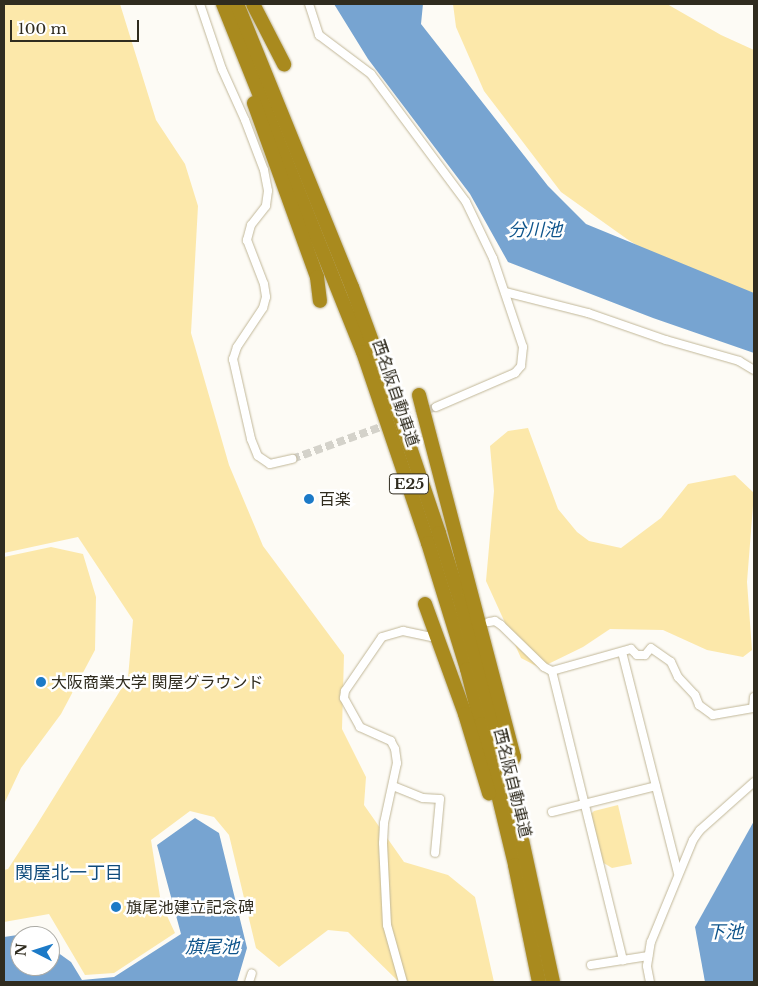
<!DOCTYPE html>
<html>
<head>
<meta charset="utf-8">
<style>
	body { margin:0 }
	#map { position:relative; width:758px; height:986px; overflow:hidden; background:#fdfbf5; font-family:"Libre Baskerville","Noto Sans JP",serif }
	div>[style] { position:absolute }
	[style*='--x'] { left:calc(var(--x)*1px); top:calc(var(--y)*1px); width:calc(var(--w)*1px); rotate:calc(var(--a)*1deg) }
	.green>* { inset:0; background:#fce8aa }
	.water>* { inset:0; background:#77a4d1 }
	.minor-tunnel>* { height:8px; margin-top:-4px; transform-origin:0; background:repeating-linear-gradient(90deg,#d4d2ca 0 8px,transparent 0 12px) }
	.roads { filter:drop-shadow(0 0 1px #c1b798) drop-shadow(0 0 1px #c1b798) }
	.minor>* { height:8px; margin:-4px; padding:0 4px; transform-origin:4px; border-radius:4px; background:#fff }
	.motorway>* { height:14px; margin:-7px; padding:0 7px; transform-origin:7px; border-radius:7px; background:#a98a1e }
	.dots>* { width:14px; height:14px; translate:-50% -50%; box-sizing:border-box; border:2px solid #fff; border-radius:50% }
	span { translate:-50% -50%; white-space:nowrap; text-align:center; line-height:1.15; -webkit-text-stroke:5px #fff; paint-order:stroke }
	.shield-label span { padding:1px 4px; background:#fff; border:1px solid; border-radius:4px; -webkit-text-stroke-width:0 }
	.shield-label { font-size:15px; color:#302c1f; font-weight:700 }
	.street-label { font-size:16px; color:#302c1f }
	.poi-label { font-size:16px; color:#302c1f }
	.left { translate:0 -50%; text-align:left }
	.water-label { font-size:18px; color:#0e548b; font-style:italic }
	.neighbourhood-label { font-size:18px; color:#104b7b }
	.frame { position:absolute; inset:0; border:5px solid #302c1f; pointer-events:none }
	.north { position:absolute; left:10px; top:926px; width:50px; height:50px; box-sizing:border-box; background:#fff; border:1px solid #acaba5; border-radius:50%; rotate:275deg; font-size:14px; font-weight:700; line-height:20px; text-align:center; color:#302c1f }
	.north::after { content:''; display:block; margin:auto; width:18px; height:22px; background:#1c7ac7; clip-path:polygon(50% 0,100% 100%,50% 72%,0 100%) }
	.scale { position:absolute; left:10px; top:20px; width:129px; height:22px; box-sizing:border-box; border:2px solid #302c1f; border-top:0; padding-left:6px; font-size:15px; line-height:18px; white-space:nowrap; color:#302c1f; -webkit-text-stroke:4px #fff; paint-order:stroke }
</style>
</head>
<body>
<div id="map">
	<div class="green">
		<i style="clip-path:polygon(4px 4px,120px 4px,156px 120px,185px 164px,198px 206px,191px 333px,229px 465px,263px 546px,344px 655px,342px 729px,366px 777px,364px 805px,404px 862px,448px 875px,475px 897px,494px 982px,399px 982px,348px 932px,328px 930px,279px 967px,256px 948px,229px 835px,214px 817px,190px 811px,151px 840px,161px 903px,175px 933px,114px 973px,85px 975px,49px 914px,4px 922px,4px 870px,8px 869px,36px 826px,128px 678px,133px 620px,78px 537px,4px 553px)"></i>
		<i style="clip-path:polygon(453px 4px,667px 4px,721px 35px,754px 50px,754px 312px,694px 282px,627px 239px,561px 192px,484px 91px,456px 27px)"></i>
		<i style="clip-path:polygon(528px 428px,558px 509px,577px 532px,589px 541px,621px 548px,661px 518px,688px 484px,735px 475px,754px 493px,747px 582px,752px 650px,743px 657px,707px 650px,663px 630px,610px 629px,583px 647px,540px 668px,521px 658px,486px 581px,494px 491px,490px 446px,508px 431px)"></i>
		<i style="clip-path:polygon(51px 547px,83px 554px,96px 597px,95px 650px,61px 714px,21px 768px,4px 804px,4px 557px)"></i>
		<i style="clip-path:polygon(618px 805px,632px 864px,612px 868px,602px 862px,590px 815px,594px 811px)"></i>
	</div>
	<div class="water">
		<i style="clip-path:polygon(334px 4px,423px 4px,421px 24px,548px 186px,586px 224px,754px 293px,754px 353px,653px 318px,508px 262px,470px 194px,368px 59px)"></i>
		<i style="clip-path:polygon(195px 818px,219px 833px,247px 948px,237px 982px,4px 982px,4px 937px,31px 933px,34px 936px,20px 936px,20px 966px,50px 966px,50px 947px,71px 962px,82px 980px,114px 977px,181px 934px,157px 845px)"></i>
		<i style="clip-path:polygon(754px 821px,754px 982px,705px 982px,695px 927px)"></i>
	</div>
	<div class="minor-tunnel">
		<i style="--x:292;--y:459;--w:153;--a:-19.9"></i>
	</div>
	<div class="roads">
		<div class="minor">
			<i style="--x:200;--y:4;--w:69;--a:71.3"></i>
			<i style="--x:222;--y:69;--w:56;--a:65.7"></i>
			<i style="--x:245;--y:120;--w:53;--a:69.2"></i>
			<i style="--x:264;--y:170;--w:21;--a:79"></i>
			<i style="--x:268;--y:191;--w:15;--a:98"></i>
			<i style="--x:266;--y:206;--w:24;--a:128"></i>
			<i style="--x:251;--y:225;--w:16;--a:105"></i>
			<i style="--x:247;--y:240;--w:47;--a:68.9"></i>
			<i style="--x:264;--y:284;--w:13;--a:81"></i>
			<i style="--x:266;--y:297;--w:11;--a:105"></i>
			<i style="--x:263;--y:308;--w:47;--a:123.7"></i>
			<i style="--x:237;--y:347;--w:13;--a:108"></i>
			<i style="--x:233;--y:359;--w:82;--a:77.3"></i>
			<i style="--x:251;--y:439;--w:18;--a:68"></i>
			<i style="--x:258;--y:456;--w:14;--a:34"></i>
			<i style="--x:270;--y:464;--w:23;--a:-13"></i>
			<i style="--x:309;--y:4;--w:33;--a:72"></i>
			<i style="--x:319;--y:35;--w:65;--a:36.9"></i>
			<i style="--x:371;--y:74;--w:159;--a:53.4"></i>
			<i style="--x:466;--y:202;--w:62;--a:64.3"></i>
			<i style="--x:493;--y:258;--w:94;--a:71.4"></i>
			<i style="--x:523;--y:347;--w:19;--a:96"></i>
			<i style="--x:521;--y:366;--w:9;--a:131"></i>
			<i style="--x:515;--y:373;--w:86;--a:156.7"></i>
			<i style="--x:505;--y:292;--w:86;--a:14.2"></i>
			<i style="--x:588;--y:313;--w:83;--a:19.1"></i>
			<i style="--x:666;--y:340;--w:76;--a:16"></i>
			<i style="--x:739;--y:361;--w:17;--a:31"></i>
			<i style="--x:489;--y:622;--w:6;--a:-9"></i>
			<i style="--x:495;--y:621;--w:7;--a:34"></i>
			<i style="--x:501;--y:625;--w:60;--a:44.3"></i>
			<i style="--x:544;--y:667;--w:9;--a:27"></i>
			<i style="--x:552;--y:671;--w:82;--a:-15.6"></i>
			<i style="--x:631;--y:649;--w:8;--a:45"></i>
			<i style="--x:637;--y:655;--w:8;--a:0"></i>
			<i style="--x:645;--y:655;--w:9;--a:-49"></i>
			<i style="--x:651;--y:648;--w:24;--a:35"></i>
			<i style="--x:671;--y:662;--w:17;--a:65"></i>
			<i style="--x:678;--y:677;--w:25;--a:47"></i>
			<i style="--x:695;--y:695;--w:11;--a:68"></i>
			<i style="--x:699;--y:705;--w:17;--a:36"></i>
			<i style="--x:713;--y:715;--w:42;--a:-9.7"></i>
			<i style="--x:622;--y:652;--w:228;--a:75.8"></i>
			<i style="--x:552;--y:671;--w:298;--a:76.2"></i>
			<i style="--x:753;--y:708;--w:11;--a:-85"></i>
			<i style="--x:393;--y:786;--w:32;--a:22"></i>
			<i style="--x:423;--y:798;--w:17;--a:3"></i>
			<i style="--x:440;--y:799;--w:54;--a:95.3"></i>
			<i style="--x:552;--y:812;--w:107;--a:-14"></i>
			<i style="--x:591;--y:965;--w:58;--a:-9"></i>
			<i style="--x:249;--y:982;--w:9;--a:-72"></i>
			<i style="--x:403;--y:982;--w:59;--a:-105.7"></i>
			<i style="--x:387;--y:925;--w:82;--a:-92.8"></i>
			<i style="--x:383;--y:843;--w:20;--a:-87"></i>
			<i style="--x:384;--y:823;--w:61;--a:-77.8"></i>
			<i style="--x:397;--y:763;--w:14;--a:-98"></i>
			<i style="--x:395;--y:749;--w:9;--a:-117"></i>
			<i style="--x:391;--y:741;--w:34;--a:-156"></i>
			<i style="--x:360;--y:727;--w:33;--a:-119"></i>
			<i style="--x:344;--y:698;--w:7;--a:-82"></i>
			<i style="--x:345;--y:691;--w:65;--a:-55.6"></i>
			<i style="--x:382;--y:637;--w:22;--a:-16"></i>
			<i style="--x:403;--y:631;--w:29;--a:12"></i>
			<i style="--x:650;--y:982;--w:16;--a:-101"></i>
			<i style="--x:647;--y:966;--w:24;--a:-81"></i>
			<i style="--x:651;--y:942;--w:110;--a:-67.6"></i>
			<i style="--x:693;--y:840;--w:12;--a:-55"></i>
			<i style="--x:700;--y:830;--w:72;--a:-41.6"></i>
		</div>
		<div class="motorway">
			<i style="--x:223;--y:4;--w:375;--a:68.1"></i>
			<i style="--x:363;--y:352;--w:202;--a:71.2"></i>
			<i style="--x:428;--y:543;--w:132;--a:72.8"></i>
			<i style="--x:467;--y:669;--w:57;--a:75.7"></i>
			<i style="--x:481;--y:724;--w:145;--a:76.4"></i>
			<i style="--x:515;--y:865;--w:119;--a:78.4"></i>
			<i style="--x:237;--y:4;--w:305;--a:67.9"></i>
			<i style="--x:352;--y:287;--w:130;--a:69.8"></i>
			<i style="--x:397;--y:409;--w:131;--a:71.3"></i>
			<i style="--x:439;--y:533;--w:70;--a:72.6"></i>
			<i style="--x:460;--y:600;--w:177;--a:74.6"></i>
			<i style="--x:507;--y:771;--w:216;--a:77.7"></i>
			<i style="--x:253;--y:4;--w:68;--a:62.7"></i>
			<i style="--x:254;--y:103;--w:185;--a:70.1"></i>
			<i style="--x:317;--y:277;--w:24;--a:83"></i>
			<i style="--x:419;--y:395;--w:374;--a:75.3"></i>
			<i style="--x:514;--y:757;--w:16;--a:117"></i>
			<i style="--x:425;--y:604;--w:117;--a:70"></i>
			<i style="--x:465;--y:714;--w:83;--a:73.1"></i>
		</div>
	</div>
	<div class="dots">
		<i style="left:309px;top:499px;background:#1c7ac7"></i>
		<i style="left:41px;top:682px;background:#1c7ac7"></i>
		<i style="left:116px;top:907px;background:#1c7ac7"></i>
	</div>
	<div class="shield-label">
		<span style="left:409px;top:484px">E25</span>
	</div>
	<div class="street-label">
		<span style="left:396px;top:393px;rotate:71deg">西名阪自動車道</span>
		<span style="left:513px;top:783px;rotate:76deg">西名阪自動車道</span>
	</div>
	<div class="poi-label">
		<span class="left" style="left:319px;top:499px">百楽</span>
		<span class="left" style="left:51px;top:682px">大阪商業大学 関屋グラウンド</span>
		<span class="left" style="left:126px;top:907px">旗尾池建立記念碑</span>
	</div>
	<div class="water-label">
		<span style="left:535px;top:230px">分川池</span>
		<span style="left:725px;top:932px">下池</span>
		<span style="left:212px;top:947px">旗尾池</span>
	</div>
	<div class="neighbourhood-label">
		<span style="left:69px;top:873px">関屋北一丁目</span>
	</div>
	<div class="frame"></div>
	<div class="north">N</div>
	<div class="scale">100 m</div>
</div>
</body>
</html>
